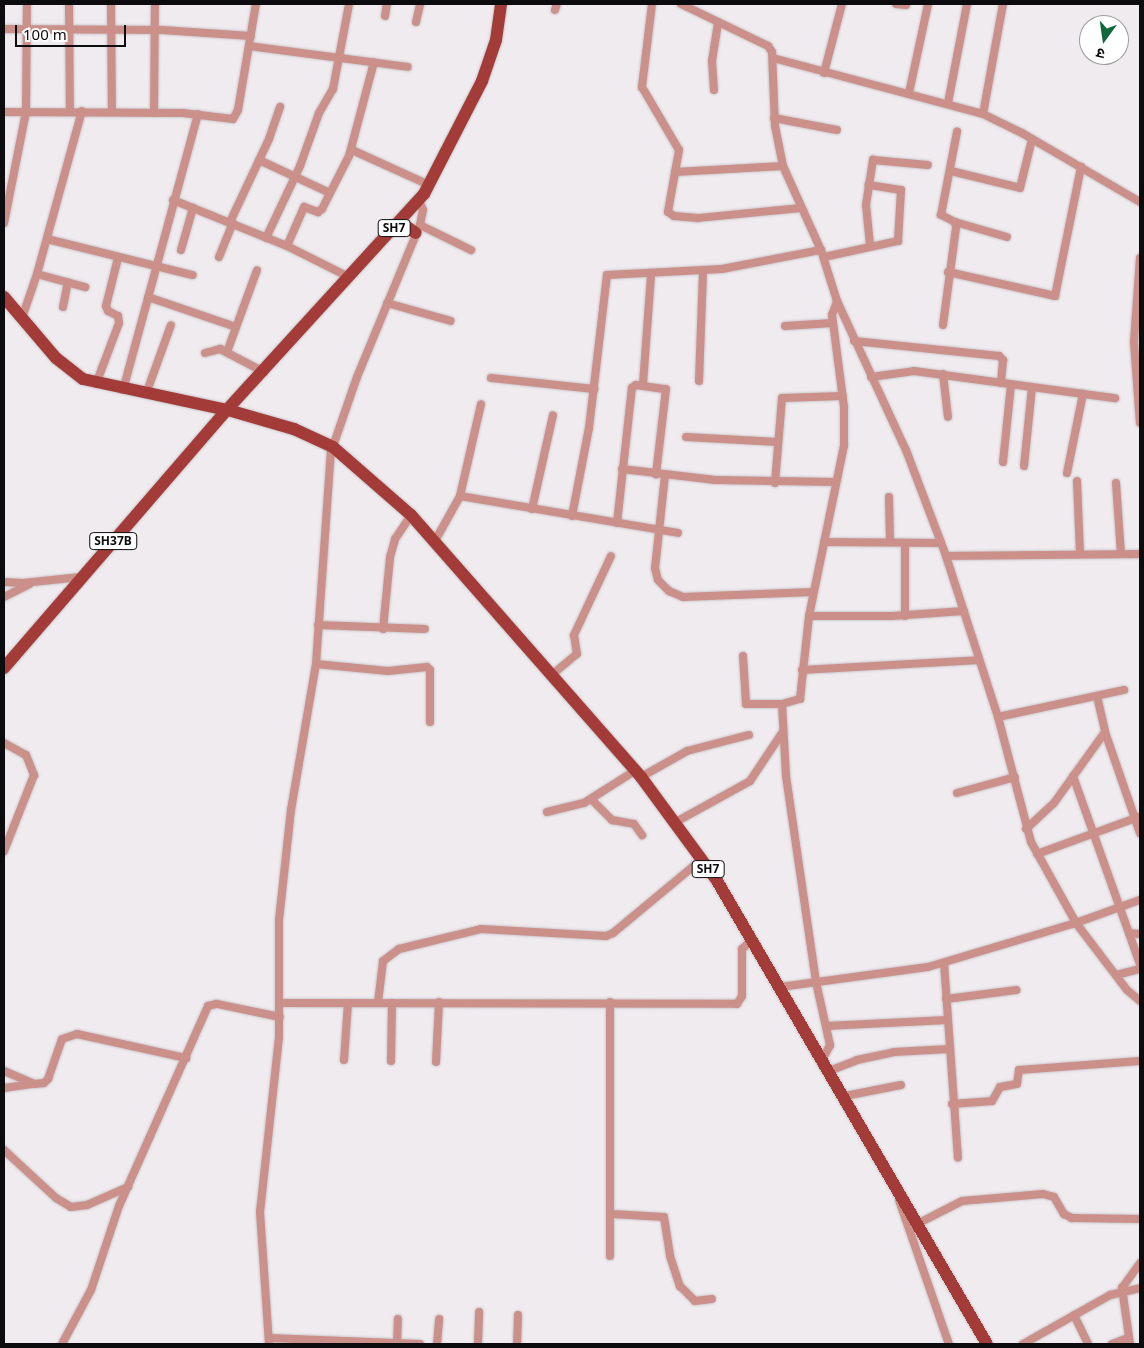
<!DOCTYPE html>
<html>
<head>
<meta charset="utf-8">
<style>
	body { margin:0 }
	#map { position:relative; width:1144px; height:1348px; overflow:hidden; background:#efebef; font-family:"Noto Sans","Noto Sans Devanagari",sans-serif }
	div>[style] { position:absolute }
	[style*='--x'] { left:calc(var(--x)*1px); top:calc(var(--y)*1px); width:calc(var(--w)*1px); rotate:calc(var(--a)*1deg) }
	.roads { filter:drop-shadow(0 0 1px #cbc7cb) drop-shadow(0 0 1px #cbc7cb) }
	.minor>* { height:8px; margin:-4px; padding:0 4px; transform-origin:4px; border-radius:4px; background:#cb908a }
	.primary>* { height:12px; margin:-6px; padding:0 6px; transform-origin:6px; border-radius:6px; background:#a33c38 }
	span { translate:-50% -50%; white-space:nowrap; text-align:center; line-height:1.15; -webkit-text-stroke:4.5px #fff; paint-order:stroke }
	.shield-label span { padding:1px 4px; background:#fff; border:1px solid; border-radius:4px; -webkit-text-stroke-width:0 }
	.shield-label { font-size:12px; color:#0c0b0d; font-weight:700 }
	.frame { position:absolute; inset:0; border:5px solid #0c0b0d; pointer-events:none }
	.north { position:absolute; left:1079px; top:15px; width:50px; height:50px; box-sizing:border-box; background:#fff; border:1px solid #9e9d9e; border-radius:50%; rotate:194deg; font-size:14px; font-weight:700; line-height:20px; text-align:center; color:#0c0b0d }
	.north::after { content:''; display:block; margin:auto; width:18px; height:22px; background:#10693c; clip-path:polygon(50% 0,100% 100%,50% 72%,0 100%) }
	.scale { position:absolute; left:15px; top:25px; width:111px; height:22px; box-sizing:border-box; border:2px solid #0c0b0d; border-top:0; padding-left:6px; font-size:15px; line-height:18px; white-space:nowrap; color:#0c0b0d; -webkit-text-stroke:4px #fff; paint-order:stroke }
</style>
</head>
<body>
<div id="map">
	<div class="roads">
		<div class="minor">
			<i style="--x:69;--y:4;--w:107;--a:89.5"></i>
			<i style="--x:111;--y:4;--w:107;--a:89.5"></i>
			<i style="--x:652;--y:4;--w:84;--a:96.9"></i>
			<i style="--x:642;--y:87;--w:73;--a:59.6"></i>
			<i style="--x:679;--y:150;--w:63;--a:100.1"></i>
			<i style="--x:668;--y:212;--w:7;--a:34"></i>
			<i style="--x:674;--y:216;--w:24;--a:5"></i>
			<i style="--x:698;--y:218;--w:102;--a:-5.6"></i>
			<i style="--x:681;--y:4;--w:97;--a:25.8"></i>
			<i style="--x:768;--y:46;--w:7;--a:56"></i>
			<i style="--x:772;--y:52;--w:74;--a:87.7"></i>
			<i style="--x:775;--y:126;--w:41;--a:78.7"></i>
			<i style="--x:783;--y:166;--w:92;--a:65.7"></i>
			<i style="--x:821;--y:250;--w:53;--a:72.6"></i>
			<i style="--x:837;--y:301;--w:164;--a:65.2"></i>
			<i style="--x:906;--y:450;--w:113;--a:69.3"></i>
			<i style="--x:946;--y:556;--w:169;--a:72.1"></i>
			<i style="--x:998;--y:717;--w:129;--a:75.2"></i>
			<i style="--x:1031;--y:842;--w:93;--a:60.9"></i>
			<i style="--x:1076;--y:923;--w:84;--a:52.7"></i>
			<i style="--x:1127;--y:990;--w:17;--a:40"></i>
			<i style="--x:896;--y:4;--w:10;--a:6"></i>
			<i style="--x:555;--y:10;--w:6;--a:-72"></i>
			<i style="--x:385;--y:16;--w:12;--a:-81"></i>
			<i style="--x:416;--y:22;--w:18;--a:-77"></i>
			<i style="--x:4;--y:29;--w:158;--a:0.4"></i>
			<i style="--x:162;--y:30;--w:89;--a:3.9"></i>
			<i style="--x:249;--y:46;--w:160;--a:7.5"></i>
			<i style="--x:773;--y:58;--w:217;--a:14.9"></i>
			<i style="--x:983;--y:114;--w:43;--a:26"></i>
			<i style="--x:1022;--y:133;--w:137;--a:30.3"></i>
			<i style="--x:824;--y:73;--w:71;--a:-75.4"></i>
			<i style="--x:714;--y:90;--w:29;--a:-94"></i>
			<i style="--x:712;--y:61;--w:39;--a:-81"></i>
			<i style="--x:909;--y:93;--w:91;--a:-77.9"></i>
			<i style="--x:948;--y:103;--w:101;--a:-79.1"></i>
			<i style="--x:4;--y:112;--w:179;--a:0.3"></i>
			<i style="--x:183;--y:113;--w:50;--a:6.8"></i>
			<i style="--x:233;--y:119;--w:10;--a:-61"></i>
			<i style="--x:238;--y:110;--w:108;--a:-80.4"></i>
			<i style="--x:154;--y:113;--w:109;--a:-89.5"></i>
			<i style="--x:983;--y:114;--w:112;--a:-79.7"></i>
			<i style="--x:774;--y:118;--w:64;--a:10.8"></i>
			<i style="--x:352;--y:150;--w:85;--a:24.4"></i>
			<i style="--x:259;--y:160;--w:78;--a:24.9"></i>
			<i style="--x:951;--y:171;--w:71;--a:13.8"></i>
			<i style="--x:1020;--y:188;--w:50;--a:-76.2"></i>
			<i style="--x:675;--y:172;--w:108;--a:-3.2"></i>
			<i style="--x:173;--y:200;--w:123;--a:22"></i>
			<i style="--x:287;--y:246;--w:69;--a:26.6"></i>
			<i style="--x:230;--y:222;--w:92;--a:-64.8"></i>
			<i style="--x:269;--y:139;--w:34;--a:-71"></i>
			<i style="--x:955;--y:222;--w:54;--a:16.1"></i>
			<i style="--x:4;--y:223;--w:113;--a:-78.8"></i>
			<i style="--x:26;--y:112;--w:108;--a:-89.5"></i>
			<i style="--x:420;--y:225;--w:57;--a:26.1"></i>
			<i style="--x:266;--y:238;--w:80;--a:-64.7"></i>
			<i style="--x:300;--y:166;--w:56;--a:-70.3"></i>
			<i style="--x:319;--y:113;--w:28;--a:-60"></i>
			<i style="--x:333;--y:89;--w:86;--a:-79.3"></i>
			<i style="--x:47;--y:239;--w:150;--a:13.9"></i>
			<i style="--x:870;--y:245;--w:40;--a:-95.7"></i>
			<i style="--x:866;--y:205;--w:46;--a:-81.2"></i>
			<i style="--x:873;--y:160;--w:55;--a:5.2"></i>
			<i style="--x:287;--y:246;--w:43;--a:-66.4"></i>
			<i style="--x:304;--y:207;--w:15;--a:20"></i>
			<i style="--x:318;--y:212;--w:5;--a:-37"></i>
			<i style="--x:322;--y:209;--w:59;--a:-63"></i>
			<i style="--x:349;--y:156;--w:97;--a:-75.1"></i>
			<i style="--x:181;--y:250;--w:44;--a:-74.1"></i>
			<i style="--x:219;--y:257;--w:37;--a:-68"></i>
			<i style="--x:824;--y:257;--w:76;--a:-12.2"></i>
			<i style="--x:898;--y:241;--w:51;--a:-86.6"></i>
			<i style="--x:901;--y:190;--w:33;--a:-171"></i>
			<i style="--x:1140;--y:258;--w:84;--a:94.1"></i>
			<i style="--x:1134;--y:342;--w:81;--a:85.8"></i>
			<i style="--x:948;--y:272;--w:110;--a:12.6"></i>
			<i style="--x:1055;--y:296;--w:132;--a:-78.6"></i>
			<i style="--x:37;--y:274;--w:50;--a:15.2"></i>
			<i style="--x:148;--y:297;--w:93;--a:18.8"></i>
			<i style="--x:387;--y:303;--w:66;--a:15.7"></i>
			<i style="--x:63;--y:307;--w:25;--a:-79"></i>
			<i style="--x:22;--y:318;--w:46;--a:-71.2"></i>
			<i style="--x:37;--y:274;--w:169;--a:-74.6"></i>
			<i style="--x:943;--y:325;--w:99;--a:-82.4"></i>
			<i style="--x:956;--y:227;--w:5;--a:-101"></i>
			<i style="--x:955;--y:222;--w:16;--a:-153"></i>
			<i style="--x:941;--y:215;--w:85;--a:-79.1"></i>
			<i style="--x:785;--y:326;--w:48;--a:-3.6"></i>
			<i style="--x:854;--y:341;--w:146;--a:5.9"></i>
			<i style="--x:999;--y:356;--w:6;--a:45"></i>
			<i style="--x:1003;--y:360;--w:23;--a:95"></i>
			<i style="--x:227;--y:352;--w:87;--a:-69.9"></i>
			<i style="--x:205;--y:353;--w:16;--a:-15"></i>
			<i style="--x:220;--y:349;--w:50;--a:27.6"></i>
			<i style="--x:943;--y:374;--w:43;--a:83.4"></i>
			<i style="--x:871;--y:377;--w:43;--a:-7.9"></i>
			<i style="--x:914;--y:371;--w:203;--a:7.7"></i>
			<i style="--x:491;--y:378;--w:104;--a:6.1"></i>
			<i style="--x:699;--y:381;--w:111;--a:-87.9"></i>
			<i style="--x:96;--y:384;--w:65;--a:-69.3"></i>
			<i style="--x:119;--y:323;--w:7;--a:-98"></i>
			<i style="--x:118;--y:316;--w:11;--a:-153"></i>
			<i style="--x:108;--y:311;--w:5;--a:-112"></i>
			<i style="--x:106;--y:306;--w:49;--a:-76"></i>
			<i style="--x:643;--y:384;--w:110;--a:-85.8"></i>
			<i style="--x:123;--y:390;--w:286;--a:-74.8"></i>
			<i style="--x:146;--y:394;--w:73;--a:-70.1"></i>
			<i style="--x:686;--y:437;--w:92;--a:3.1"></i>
			<i style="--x:1003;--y:462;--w:78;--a:-84.1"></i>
			<i style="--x:1024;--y:466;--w:79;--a:-84.2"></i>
			<i style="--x:622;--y:469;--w:94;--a:6.7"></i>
			<i style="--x:715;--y:480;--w:121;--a:0.9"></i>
			<i style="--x:1067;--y:473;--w:81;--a:-78.6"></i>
			<i style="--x:665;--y:475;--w:94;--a:96.1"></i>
			<i style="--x:655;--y:568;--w:12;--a:76"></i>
			<i style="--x:658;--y:580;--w:16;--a:45"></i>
			<i style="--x:669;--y:591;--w:15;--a:23"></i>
			<i style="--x:683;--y:597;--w:130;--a:-2.2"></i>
			<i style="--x:1077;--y:481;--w:72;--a:87.6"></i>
			<i style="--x:775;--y:483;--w:85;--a:-85.3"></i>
			<i style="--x:782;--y:398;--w:61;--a:-1.9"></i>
			<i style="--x:1116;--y:483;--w:71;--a:86"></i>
			<i style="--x:460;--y:496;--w:221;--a:9.6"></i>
			<i style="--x:889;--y:497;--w:45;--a:88.7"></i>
			<i style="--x:532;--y:509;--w:96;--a:-77.4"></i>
			<i style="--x:572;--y:516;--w:90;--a:-79.1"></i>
			<i style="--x:589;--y:428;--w:154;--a:-83.3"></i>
			<i style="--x:607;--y:275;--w:115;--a:-3"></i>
			<i style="--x:722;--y:269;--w:101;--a:-10.9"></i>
			<i style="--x:617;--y:523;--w:136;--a:-83.7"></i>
			<i style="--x:632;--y:388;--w:5;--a:-37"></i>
			<i style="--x:636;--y:385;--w:30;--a:8"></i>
			<i style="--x:666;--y:389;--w:86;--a:96.7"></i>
			<i style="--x:435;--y:541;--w:51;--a:-60.9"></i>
			<i style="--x:460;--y:496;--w:94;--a:-77.1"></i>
			<i style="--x:824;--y:542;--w:117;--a:0.5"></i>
			<i style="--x:946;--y:556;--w:194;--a:-0.6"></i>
			<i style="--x:4;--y:582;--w:19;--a:3"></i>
			<i style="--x:23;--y:583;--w:58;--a:-5.9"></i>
			<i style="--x:4;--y:597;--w:29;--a:-27"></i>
			<i style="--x:809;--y:616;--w:83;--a:0"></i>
			<i style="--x:892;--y:616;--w:72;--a:-4"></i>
			<i style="--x:905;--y:616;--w:73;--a:-90"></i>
			<i style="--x:318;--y:625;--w:107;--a:2.1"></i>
			<i style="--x:383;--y:629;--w:72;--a:-84.4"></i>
			<i style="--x:390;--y:557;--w:19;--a:-74"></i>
			<i style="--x:395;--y:539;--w:29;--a:-56"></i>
			<i style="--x:743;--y:656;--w:48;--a:86.4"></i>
			<i style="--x:746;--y:704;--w:36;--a:0"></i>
			<i style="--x:782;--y:704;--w:19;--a:-16"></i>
			<i style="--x:800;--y:699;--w:83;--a:-83.8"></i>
			<i style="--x:809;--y:616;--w:175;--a:-78.4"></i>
			<i style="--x:844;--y:445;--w:38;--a:-90"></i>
			<i style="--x:844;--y:407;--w:93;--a:-97.4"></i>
			<i style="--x:832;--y:315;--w:15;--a:-70"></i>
			<i style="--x:316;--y:664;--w:72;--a:5.6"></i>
			<i style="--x:388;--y:671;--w:39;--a:-6"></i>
			<i style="--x:427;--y:667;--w:4;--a:45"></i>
			<i style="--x:430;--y:670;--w:52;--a:90"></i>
			<i style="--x:802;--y:670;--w:177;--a:-3.2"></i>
			<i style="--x:554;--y:673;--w:30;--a:-40"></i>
			<i style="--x:577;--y:654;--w:19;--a:-99"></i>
			<i style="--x:574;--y:635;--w:87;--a:-64.9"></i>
			<i style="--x:1097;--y:696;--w:37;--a:77"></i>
			<i style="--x:1105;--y:732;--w:107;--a:70.9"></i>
			<i style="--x:782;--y:704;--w:72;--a:86.8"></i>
			<i style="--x:786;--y:776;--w:208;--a:81.7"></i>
			<i style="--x:816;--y:982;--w:65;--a:77.5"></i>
			<i style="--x:830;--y:1045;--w:17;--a:118"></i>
			<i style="--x:998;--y:717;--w:129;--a:-12.1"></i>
			<i style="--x:4;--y:743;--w:25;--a:29"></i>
			<i style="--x:26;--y:755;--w:22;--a:68"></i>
			<i style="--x:34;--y:775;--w:82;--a:111.5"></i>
			<i style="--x:1073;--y:776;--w:200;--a:70.4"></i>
			<i style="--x:641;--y:777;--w:53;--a:-29.5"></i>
			<i style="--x:687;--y:751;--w:64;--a:-14.5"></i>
			<i style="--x:957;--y:793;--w:60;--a:-15.4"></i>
			<i style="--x:591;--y:799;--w:30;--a:45"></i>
			<i style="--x:612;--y:820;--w:22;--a:10"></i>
			<i style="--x:634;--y:824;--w:14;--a:54"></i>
			<i style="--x:547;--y:812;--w:38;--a:-14"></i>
			<i style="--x:584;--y:803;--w:62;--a:-32.4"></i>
			<i style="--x:674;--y:823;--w:87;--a:-28.9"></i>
			<i style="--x:750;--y:781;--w:58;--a:-56.3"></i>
			<i style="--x:1026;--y:829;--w:38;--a:-43"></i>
			<i style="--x:1054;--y:803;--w:87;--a:-54.3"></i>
			<i style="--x:1037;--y:854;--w:108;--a:-20.1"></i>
			<i style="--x:1129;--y:933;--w:11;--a:5"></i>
			<i style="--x:944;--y:963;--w:195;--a:85.9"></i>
			<i style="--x:1116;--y:975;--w:25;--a:-14"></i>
			<i style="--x:780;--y:987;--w:149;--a:-7.7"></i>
			<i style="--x:928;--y:967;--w:154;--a:-16.6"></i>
			<i style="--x:1076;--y:923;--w:68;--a:-19.8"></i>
			<i style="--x:946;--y:999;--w:71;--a:-7.3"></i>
			<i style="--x:378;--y:1002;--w:41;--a:-83"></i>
			<i style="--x:383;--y:961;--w:20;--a:-37"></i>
			<i style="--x:399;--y:949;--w:84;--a:-13.7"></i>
			<i style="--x:481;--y:929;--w:125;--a:3.2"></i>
			<i style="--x:606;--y:936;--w:8;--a:-23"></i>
			<i style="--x:613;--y:933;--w:114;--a:-39.7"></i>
			<i style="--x:280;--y:1003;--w:457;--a:0.1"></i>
			<i style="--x:737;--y:1004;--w:9;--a:-58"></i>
			<i style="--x:742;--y:996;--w:47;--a:-90"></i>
			<i style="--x:742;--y:949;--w:15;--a:-42"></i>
			<i style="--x:826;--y:1026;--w:121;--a:-2.8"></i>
			<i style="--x:344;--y:1060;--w:57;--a:-86"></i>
			<i style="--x:391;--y:1061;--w:58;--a:-89"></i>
			<i style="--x:436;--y:1062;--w:60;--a:-87.1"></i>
			<i style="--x:4;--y:1071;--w:33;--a:23"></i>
			<i style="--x:34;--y:1084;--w:10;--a:-6"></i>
			<i style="--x:44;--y:1083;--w:6;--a:-45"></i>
			<i style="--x:48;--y:1079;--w:42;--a:-70.7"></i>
			<i style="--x:62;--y:1039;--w:16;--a:-18"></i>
			<i style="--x:77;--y:1034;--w:112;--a:12.4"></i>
			<i style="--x:829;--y:1071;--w:30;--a:-21"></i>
			<i style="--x:857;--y:1060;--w:38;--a:-12"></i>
			<i style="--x:894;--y:1052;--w:55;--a:-3.1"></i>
			<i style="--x:4;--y:1088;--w:28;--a:-8"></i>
			<i style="--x:845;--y:1096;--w:57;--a:-11.1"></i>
			<i style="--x:952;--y:1104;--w:40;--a:-4.3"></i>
			<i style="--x:992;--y:1101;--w:16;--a:-60"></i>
			<i style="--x:1000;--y:1087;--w:17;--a:-10"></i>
			<i style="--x:1017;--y:1084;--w:14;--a:-82"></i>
			<i style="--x:1019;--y:1070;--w:121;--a:-4.3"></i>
			<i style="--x:4;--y:1150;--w:71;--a:42.7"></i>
			<i style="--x:56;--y:1198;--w:17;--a:31"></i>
			<i style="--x:71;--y:1207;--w:16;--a:-7"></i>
			<i style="--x:87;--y:1205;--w:45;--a:-23.7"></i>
			<i style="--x:899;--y:1200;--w:152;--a:70.9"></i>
			<i style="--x:612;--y:1214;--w:52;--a:3.3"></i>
			<i style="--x:664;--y:1217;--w:39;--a:81"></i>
			<i style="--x:670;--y:1256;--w:32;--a:72"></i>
			<i style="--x:680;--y:1286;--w:21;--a:45"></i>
			<i style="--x:695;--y:1301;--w:17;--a:-7"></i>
			<i style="--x:919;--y:1223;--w:48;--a:-27.1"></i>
			<i style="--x:962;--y:1201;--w:81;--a:-4.9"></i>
			<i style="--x:1043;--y:1194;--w:11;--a:15"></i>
			<i style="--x:1054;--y:1197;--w:20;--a:60"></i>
			<i style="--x:1064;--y:1214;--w:9;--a:27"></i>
			<i style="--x:1072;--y:1218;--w:68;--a:0.8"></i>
			<i style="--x:610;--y:1256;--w:254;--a:-90"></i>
			<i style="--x:1074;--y:1315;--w:32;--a:64"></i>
			<i style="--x:269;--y:1338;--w:151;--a:2.3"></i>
			<i style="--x:62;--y:1344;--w:61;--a:-61.8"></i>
			<i style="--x:91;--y:1290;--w:89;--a:-71.6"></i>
			<i style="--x:119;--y:1206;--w:219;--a:-66"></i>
			<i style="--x:208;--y:1006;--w:9;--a:-13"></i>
			<i style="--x:217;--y:1004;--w:64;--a:11.7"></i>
			<i style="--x:269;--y:1344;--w:132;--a:-93.9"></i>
			<i style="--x:260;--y:1212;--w:176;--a:-83.8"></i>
			<i style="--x:279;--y:1037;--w:117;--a:-90"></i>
			<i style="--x:279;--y:920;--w:111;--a:-83.8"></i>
			<i style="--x:291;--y:810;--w:148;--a:-80.3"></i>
			<i style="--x:316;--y:664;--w:213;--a:-86"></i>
			<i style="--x:331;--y:452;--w:79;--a:-70.9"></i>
			<i style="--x:357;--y:377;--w:165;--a:-67.5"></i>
			<i style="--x:420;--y:225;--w:15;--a:-79"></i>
			<i style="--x:423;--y:210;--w:11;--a:-112"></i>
			<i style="--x:397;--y:1344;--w:25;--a:-88"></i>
			<i style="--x:437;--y:1344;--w:25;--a:-85"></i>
			<i style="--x:478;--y:1344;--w:32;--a:-88"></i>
			<i style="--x:517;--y:1344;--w:29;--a:-88"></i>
			<i style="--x:1023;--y:1344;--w:100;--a:-29.4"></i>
			<i style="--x:1110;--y:1295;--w:31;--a:-13"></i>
			<i style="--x:1112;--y:1344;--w:17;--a:-21"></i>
			<i style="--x:1130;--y:1344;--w:57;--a:-98.1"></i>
			<i style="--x:1122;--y:1288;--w:31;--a:-54"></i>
		</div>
		<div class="primary">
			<i style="--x:400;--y:222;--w:19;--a:35"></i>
			<i style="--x:4;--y:297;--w:80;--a:49.6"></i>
			<i style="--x:56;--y:358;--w:34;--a:38"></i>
			<i style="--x:83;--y:379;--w:148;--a:12.1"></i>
			<i style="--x:228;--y:410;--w:69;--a:16.1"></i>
			<i style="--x:294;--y:429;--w:43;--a:24.8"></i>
			<i style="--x:333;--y:447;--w:103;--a:41.1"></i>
			<i style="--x:411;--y:515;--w:349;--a:48.7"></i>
			<i style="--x:641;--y:777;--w:127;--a:53.7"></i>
			<i style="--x:716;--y:879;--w:538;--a:59.77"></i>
			<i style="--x:4;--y:668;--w:335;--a:-49.2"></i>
			<i style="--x:223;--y:414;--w:298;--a:-47.6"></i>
			<i style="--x:424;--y:194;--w:127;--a:-62.8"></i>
			<i style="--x:482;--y:81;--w:43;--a:-71.1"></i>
			<i style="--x:496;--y:40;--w:36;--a:-82"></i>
		</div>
	</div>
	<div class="shield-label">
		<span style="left:394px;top:228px">SH7</span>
		<span style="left:113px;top:541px">SH37B</span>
		<span style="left:708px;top:869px">SH7</span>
	</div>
	<div class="frame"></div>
	<div class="north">उ</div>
	<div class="scale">100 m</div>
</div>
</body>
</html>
